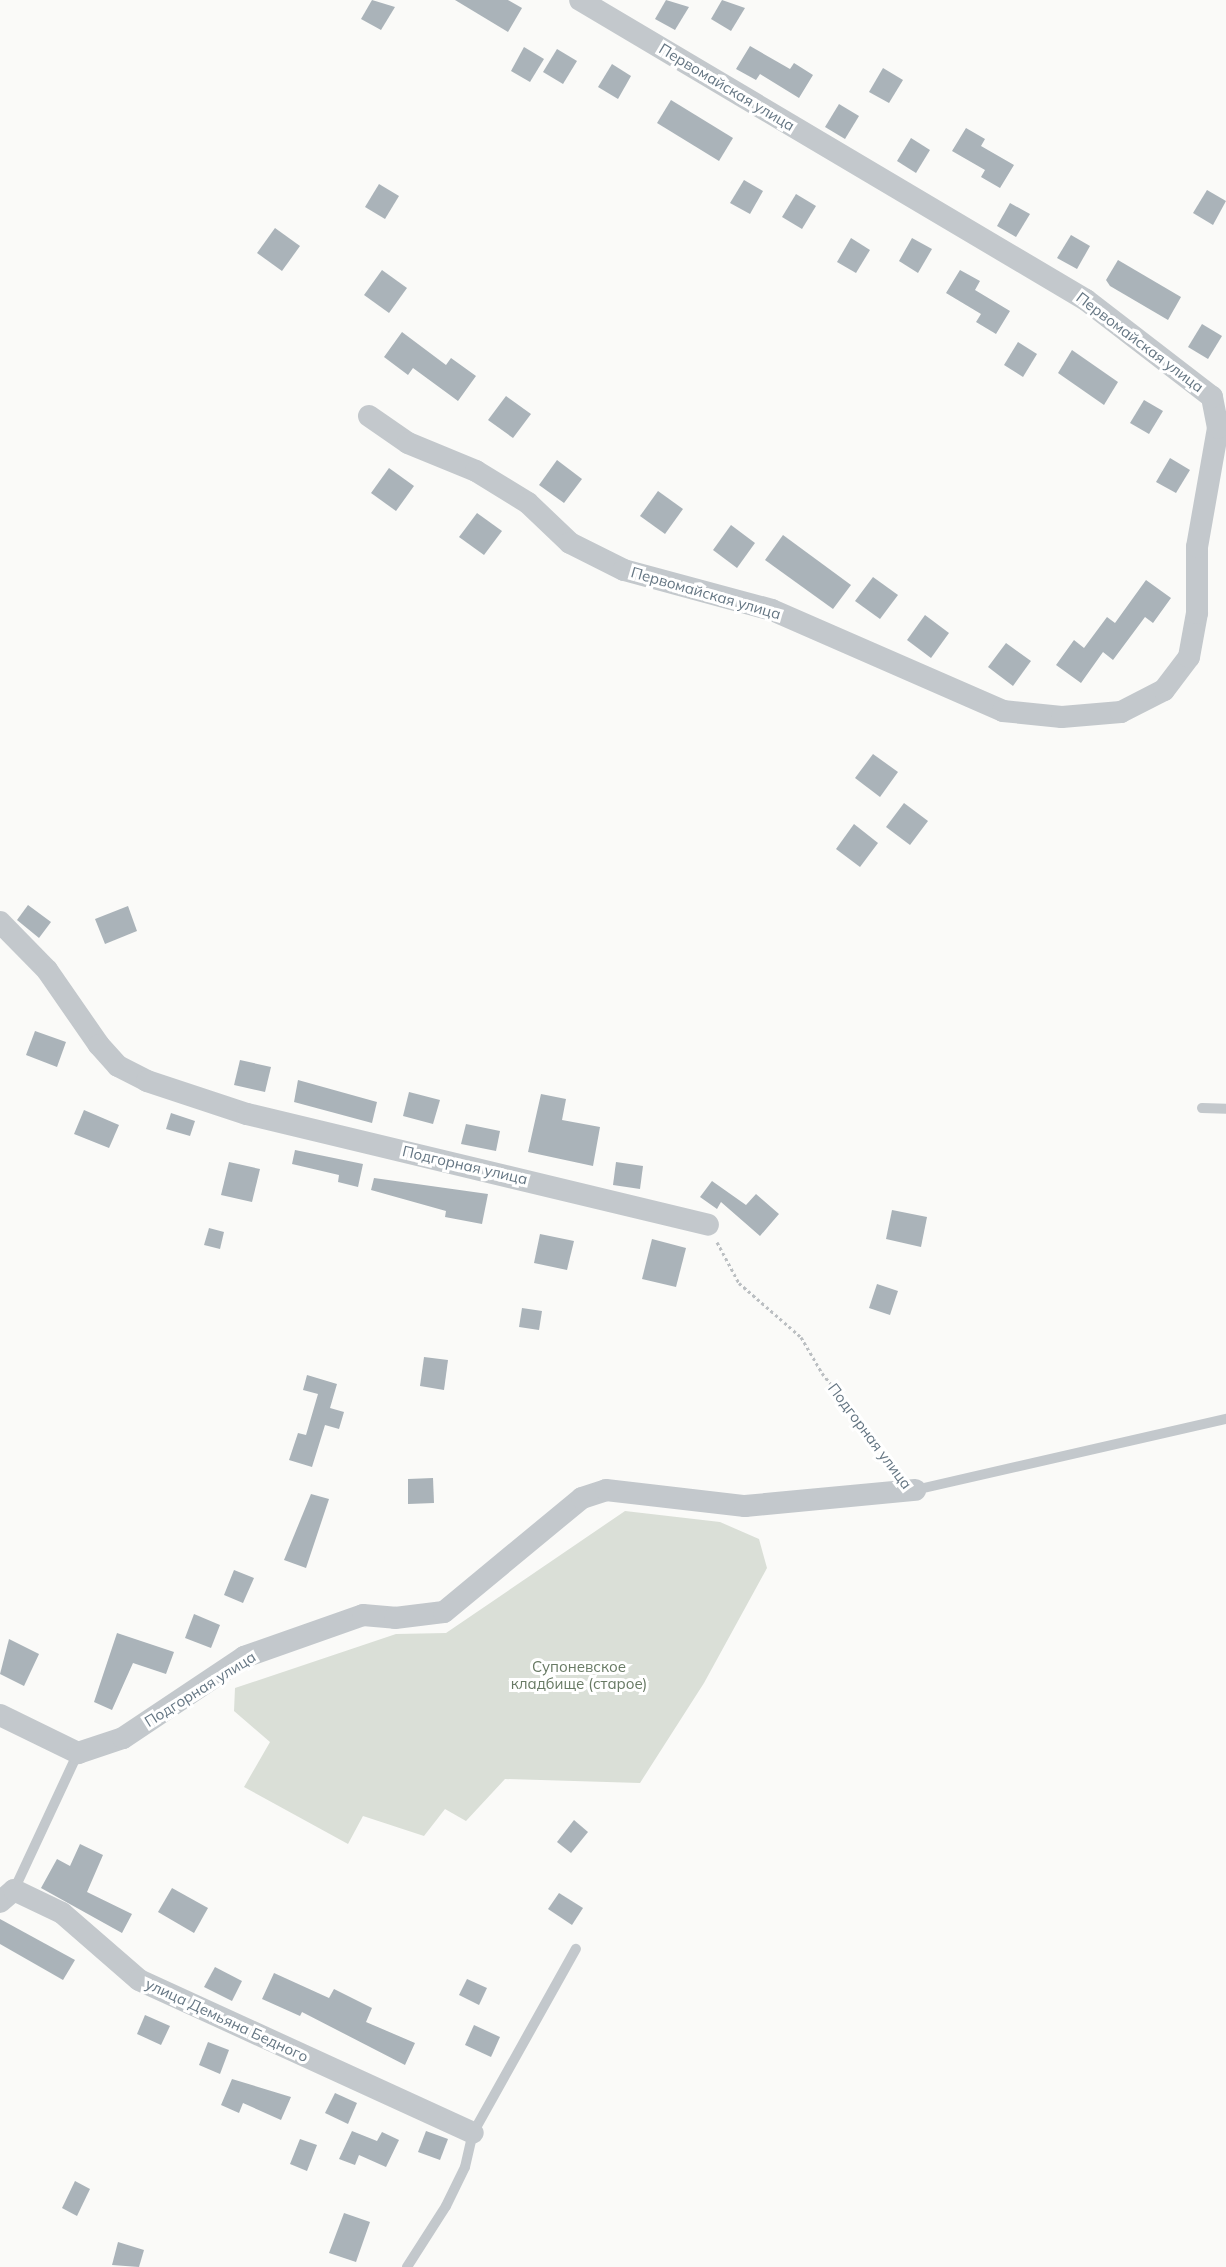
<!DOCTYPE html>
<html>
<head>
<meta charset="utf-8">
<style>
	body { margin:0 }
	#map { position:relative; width:1226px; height:2267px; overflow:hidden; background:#fafaf8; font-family:Mulish,sans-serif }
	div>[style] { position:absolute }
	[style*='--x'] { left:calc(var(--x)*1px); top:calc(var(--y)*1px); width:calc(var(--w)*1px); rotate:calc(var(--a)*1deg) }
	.green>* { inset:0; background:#dadfd7 }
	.building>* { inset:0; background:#aab3b9 }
	.path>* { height:3px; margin-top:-1.5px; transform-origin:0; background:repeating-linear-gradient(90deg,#bbbfc2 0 3px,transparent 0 6px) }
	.service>* { height:10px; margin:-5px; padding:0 5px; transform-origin:5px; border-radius:5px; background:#c3c8cc }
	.minor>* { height:22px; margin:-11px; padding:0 11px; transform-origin:11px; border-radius:11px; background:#c3c8cc }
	span { translate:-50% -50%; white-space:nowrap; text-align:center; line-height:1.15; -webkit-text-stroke:6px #fff; paint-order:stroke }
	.street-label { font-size:15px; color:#657683 }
	.park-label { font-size:15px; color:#687a64 }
</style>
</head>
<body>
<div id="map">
	<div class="green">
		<i style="clip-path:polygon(625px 1511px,720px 1522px,759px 1539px,767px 1568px,704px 1683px,640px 1783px,505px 1779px,466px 1821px,445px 1809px,424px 1836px,363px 1816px,348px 1844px,244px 1787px,270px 1742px,234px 1711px,235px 1688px,396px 1634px,446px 1633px)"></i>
	</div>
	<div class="building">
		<i style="clip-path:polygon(372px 0,395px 7px,381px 30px,361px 19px)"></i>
		<i style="clip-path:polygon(455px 0,508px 0,522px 8px,508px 32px)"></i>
		<i style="clip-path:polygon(666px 0,689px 7px,675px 30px,655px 19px)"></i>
		<i style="clip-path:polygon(722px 0,745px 8px,731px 31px,711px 19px)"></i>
		<i style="clip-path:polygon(750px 46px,790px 69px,794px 63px,813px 75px,799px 98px,760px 74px,756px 80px,736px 69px)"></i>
		<i style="clip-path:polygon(524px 47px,544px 59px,530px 82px,511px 71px)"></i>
		<i style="clip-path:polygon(557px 49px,577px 61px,563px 84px,543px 72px)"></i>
		<i style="clip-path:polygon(612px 64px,631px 76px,618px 99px,598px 87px)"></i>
		<i style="clip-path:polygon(883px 68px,903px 80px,889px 103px,869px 92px)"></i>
		<i style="clip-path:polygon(671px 100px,733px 138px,719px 161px,657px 123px)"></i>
		<i style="clip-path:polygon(839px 104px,859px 116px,845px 139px,825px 127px)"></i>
		<i style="clip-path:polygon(966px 128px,985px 139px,981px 146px,1014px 165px,1000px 188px,981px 177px,985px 170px,952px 151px)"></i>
		<i style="clip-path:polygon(911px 138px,930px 150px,916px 173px,897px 161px)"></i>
		<i style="clip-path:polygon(744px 180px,763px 191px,750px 214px,730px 203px)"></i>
		<i style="clip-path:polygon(379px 184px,399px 196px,385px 219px,365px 207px)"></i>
		<i style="clip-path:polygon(1207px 190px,1226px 201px,1213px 225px,1193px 213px)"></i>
		<i style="clip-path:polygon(796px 194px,816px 206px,802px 229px,782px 217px)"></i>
		<i style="clip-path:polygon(1010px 203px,1030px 214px,1016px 237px,997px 226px)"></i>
		<i style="clip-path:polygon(275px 228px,300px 246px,282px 271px,257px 253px)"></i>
		<i style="clip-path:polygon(1071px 235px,1090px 246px,1077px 269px,1057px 258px)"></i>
		<i style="clip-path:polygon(851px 238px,870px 250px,856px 273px,837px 262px)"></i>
		<i style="clip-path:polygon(912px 238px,932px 249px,918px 273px,899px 261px)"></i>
		<i style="clip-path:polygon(1118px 260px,1181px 297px,1168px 320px,1110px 286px,1106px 280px)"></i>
		<i style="clip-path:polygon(382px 270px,407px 288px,389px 313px,364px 295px)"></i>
		<i style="clip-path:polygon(960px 270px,980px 281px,975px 290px,1010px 311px,996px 334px,976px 322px,981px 314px,946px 293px)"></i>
		<i style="clip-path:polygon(1202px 324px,1222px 336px,1208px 359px,1188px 347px)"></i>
		<i style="clip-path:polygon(402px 332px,446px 365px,451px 358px,476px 376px,458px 401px,413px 368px,408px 375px,384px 357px)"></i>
		<i style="clip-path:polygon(1018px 342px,1037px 354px,1023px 377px,1004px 365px)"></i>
		<i style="clip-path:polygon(1072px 350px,1118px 382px,1104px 405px,1058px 373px)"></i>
		<i style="clip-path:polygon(506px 396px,531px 414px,513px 438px,488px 420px)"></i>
		<i style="clip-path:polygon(1144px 400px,1163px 411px,1149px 434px,1130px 423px)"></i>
		<i style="clip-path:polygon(1170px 458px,1190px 470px,1176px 493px,1156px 482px)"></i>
		<i style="clip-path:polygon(557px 460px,582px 479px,564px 503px,539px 485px)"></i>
		<i style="clip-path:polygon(389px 468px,414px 486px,396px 511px,371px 493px)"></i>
		<i style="clip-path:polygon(658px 491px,683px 509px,665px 534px,640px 516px)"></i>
		<i style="clip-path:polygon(477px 513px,502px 531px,484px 555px,459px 537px)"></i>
		<i style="clip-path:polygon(731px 525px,755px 543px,737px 568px,713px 550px)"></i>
		<i style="clip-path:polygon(783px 535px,851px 585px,833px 609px,765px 560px)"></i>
		<i style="clip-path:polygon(873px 577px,898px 595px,880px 619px,855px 601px)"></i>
		<i style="clip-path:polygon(1146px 580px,1171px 598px,1153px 623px,1145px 617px,1113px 660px,1103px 652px,1081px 683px,1056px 665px,1074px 640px,1084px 648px,1107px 617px,1115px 623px)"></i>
		<i style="clip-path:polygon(925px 615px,949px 633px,931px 658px,907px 640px)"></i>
		<i style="clip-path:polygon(1006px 643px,1031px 661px,1013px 686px,988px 667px)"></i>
		<i style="clip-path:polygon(873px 754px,898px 772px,880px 797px,855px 778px)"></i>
		<i style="clip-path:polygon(904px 803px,928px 821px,910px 845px,886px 827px)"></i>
		<i style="clip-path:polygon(854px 824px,878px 843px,860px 867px,836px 849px)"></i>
		<i style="clip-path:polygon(28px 905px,51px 922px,39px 938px,17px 920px)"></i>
		<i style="clip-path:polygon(128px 906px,137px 931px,105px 944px,95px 919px)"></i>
		<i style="clip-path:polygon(35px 1031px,66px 1042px,57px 1067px,26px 1055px)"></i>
		<i style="clip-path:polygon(240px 1060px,271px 1067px,265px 1092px,234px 1085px)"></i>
		<i style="clip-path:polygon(298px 1080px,377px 1102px,372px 1123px,294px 1102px)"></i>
		<i style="clip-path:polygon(409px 1092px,440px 1100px,433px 1124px,403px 1116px)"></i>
		<i style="clip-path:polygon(541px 1094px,566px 1099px,562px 1120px,600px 1127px,593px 1166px,528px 1152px)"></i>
		<i style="clip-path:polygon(84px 1110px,119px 1125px,109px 1148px,74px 1134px)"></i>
		<i style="clip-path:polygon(171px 1113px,195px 1121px,190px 1136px,166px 1129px)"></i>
		<i style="clip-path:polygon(466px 1124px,500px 1131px,496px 1151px,461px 1144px)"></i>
		<i style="clip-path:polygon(295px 1150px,363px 1164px,358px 1187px,338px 1182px,339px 1175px,292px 1164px)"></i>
		<i style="clip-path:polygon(229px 1162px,260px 1169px,252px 1202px,221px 1195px)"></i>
		<i style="clip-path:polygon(616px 1162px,643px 1166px,640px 1189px,613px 1185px)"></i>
		<i style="clip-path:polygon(374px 1178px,488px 1194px,482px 1224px,445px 1217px,446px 1211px,371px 1190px)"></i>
		<i style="clip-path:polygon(712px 1181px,746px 1205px,756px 1194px,779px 1214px,760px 1236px,721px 1202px,717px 1209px,700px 1197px)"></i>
		<i style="clip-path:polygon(892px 1210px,927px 1217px,921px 1247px,886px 1239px)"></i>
		<i style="clip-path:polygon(209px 1228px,224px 1232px,220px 1249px,204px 1245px)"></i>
		<i style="clip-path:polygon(540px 1234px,574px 1241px,567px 1270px,534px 1263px)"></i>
		<i style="clip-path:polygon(652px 1239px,686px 1248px,676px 1287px,642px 1279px)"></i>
		<i style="clip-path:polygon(877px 1284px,898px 1291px,890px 1315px,869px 1308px)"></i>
		<i style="clip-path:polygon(522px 1308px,542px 1311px,539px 1330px,519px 1327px)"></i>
		<i style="clip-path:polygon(424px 1357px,448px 1360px,444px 1390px,420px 1386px)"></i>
		<i style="clip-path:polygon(307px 1375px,337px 1384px,330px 1408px,344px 1412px,339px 1429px,325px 1425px,312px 1467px,289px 1460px,298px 1433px,306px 1435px,318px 1394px,303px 1390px)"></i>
		<i style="clip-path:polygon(433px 1478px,434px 1503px,408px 1504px,408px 1479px)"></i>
		<i style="clip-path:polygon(311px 1494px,329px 1499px,306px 1568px,284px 1560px)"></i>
		<i style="clip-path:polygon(234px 1570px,254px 1578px,243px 1603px,224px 1595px)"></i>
		<i style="clip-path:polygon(194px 1614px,220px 1625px,211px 1648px,185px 1638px)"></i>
		<i style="clip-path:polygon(117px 1633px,174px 1652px,166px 1674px,133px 1663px,112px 1710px,94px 1702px)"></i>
		<i style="clip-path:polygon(9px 1639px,39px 1654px,24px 1686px,0 1674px)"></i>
		<i style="clip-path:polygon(574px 1820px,588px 1832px,571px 1853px,557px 1842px)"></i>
		<i style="clip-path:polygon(80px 1844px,103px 1855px,87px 1892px,132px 1914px,122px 1933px,41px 1888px,57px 1859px,70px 1866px)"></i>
		<i style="clip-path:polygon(172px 1888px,208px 1908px,194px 1933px,158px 1912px)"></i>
		<i style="clip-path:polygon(559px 1893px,583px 1908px,572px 1925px,548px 1909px)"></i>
		<i style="clip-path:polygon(0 1919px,75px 1960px,63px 1980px,0 1944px)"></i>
		<i style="clip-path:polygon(215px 1967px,242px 1981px,232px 2001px,204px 1987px)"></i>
		<i style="clip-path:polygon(274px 1973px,329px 1998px,334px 1989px,372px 2008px,366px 2022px,415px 2043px,405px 2065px,302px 2012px,300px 2016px,262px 1999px)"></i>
		<i style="clip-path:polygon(467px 1979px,487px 1988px,479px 2005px,459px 1995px)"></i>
		<i style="clip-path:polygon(145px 2015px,170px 2026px,161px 2045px,137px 2034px)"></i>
		<i style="clip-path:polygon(474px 2025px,500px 2037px,491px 2057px,465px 2045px)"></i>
		<i style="clip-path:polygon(208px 2042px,229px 2050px,220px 2074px,199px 2065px)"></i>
		<i style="clip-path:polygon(232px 2079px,291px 2097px,281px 2120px,243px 2103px,239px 2113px,221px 2105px)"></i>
		<i style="clip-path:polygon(335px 2093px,357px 2103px,348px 2124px,325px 2113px)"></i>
		<i style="clip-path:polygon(352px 2131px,377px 2141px,382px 2132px,399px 2140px,386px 2167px,359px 2155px,355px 2165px,339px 2159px)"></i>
		<i style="clip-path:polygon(426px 2131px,448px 2139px,440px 2160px,418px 2152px)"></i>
		<i style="clip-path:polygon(300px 2139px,317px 2145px,307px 2171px,290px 2164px)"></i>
		<i style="clip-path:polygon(75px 2181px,90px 2189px,77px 2216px,62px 2208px)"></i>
		<i style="clip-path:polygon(344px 2213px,370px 2222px,356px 2262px,329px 2253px)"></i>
		<i style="clip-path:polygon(118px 2242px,144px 2250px,139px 2267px,112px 2265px)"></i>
	</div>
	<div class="path">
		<i style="--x:717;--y:1242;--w:47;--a:61.8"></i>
		<i style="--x:739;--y:1283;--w:82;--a:41.1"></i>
		<i style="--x:801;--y:1337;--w:42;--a:59.7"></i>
		<i style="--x:822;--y:1373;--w:127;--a:51.4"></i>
	</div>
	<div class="service">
		<i style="--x:1202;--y:1108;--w:24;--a:2"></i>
		<i style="--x:915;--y:1490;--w:319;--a:-12.9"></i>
		<i style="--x:14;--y:1890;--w:151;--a:-65"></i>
		<i style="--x:407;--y:2267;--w:72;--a:-57.4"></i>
		<i style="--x:446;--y:2206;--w:43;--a:-64"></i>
		<i style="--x:465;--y:2167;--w:35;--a:-77"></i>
		<i style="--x:473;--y:2133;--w:211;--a:-60.8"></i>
	</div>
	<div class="minor">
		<i style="--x:369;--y:416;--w:47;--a:34.7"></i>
		<i style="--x:408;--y:443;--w:74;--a:22.4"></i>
		<i style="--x:476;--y:471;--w:61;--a:31.6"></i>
		<i style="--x:528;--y:503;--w:58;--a:43.6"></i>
		<i style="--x:570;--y:543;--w:60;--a:26.6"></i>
		<i style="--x:624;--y:570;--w:153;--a:15.1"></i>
		<i style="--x:772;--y:610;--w:252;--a:23.6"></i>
		<i style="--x:1003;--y:711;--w:59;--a:5.8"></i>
		<i style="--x:1062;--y:717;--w:59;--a:-4.8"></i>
		<i style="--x:1121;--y:712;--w:48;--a:-27.1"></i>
		<i style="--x:1164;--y:690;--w:41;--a:-52.9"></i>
		<i style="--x:1189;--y:657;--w:45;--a:-79.7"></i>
		<i style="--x:1197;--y:613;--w:66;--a:-90"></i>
		<i style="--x:1197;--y:547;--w:121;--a:-80"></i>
		<i style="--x:1218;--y:428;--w:32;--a:-101"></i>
		<i style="--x:1212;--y:397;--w:159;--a:-142.4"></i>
		<i style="--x:1086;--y:300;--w:588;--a:-149.34"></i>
		<i style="--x:0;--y:922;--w:67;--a:45.6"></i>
		<i style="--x:47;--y:970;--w:91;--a:55.3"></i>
		<i style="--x:99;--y:1045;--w:28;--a:48"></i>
		<i style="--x:118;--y:1066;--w:33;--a:27"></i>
		<i style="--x:147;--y:1081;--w:105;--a:18.3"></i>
		<i style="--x:247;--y:1114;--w:474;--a:13.5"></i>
		<i style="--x:0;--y:1715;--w:87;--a:26"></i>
		<i style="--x:78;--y:1753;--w:47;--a:-18.4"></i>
		<i style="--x:123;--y:1738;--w:146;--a:-33.8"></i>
		<i style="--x:244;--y:1657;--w:126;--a:-19.4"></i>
		<i style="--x:363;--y:1615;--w:32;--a:5"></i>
		<i style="--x:395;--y:1618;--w:49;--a:-7"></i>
		<i style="--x:444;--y:1612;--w:179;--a:-39.6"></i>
		<i style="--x:582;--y:1498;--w:25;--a:-18"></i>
		<i style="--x:606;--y:1490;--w:140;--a:6.6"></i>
		<i style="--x:745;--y:1506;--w:171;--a:-5.4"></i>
		<i style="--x:0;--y:1902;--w:18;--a:-41"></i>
		<i style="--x:14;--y:1890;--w:53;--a:25.6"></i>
		<i style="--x:62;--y:1913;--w:102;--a:41"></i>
		<i style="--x:139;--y:1980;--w:367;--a:24.6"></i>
	</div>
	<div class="street-label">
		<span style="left:727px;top:87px;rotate:31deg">Первомайская улица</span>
		<span style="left:1140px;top:342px;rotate:37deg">Первомайская улица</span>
		<span style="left:706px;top:593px;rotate:16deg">Первомайская улица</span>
		<span style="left:465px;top:1165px;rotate:13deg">Подгорная улица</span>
		<span style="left:870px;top:1436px;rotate:53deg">Подгорная улица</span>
		<span style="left:200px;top:1689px;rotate:-32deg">Подгорная улица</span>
		<span style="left:227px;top:2020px;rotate:25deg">улица Демьяна Бедного</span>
	</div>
	<div class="park-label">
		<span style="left:579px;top:1675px">Супоневское<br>кладбище (старое)</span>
	</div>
</div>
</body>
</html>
